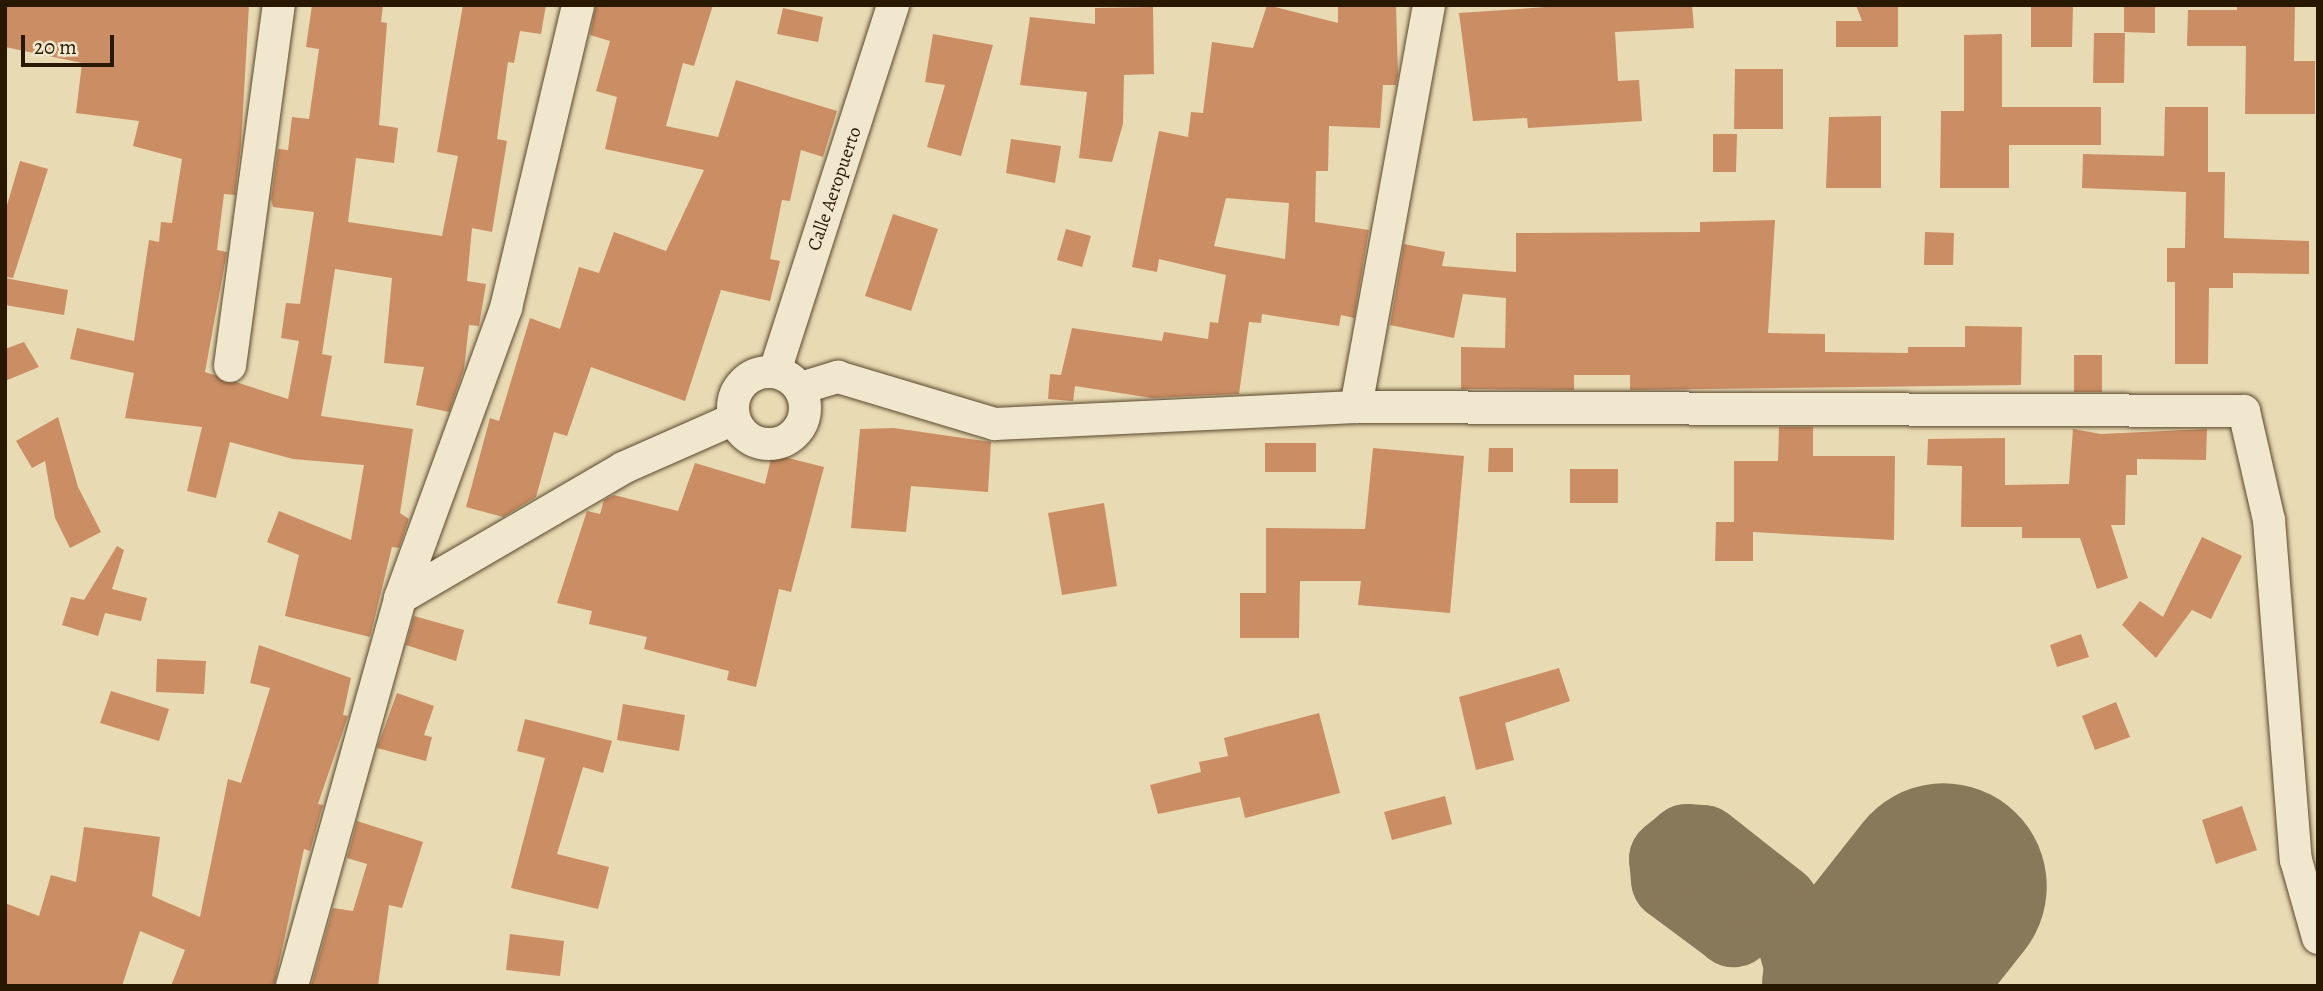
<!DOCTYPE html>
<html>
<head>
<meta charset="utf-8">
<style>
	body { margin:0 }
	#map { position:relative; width:2323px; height:991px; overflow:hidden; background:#e8dab3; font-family:Alegreya,serif }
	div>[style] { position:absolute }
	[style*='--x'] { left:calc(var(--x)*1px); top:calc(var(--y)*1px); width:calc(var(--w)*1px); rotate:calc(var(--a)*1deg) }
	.taxiway>* { height:82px; margin:-41px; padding:0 41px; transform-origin:41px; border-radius:41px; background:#88795a }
	.runway>* { height:206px; margin:-103px; padding:0 103px; transform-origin:103px; border-radius:103px; background:#88795a }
	.building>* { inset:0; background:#cb8d64 }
	.roads { filter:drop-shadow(0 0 2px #59482d) drop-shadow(0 0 2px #59482d) }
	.minor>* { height:32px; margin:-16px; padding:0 16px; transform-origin:16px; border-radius:16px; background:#f0e7ce }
	.minor>.ring { margin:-16px; padding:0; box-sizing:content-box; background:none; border:32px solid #f0e7ce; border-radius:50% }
	span { translate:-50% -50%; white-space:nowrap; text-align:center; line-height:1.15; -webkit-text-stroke:7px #f0e7ce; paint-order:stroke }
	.street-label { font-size:19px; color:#291800 }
	.frame { position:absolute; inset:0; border:7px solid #291800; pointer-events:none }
	.scale { position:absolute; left:21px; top:35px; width:93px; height:32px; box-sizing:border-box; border:4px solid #291800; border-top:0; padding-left:9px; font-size:21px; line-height:24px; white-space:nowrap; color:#291800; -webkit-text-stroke:5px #f0e7ce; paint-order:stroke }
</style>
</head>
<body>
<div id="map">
	<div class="taxiway">
		<i style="--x:1747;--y:910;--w:21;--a:129"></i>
		<i style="--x:1734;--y:926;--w:77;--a:-143.4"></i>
		<i style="--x:1672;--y:880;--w:21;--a:-95"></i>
		<i style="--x:1670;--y:859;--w:22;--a:-39"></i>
		<i style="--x:1687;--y:845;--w:16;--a:4"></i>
		<i style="--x:1703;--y:846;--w:95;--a:38.2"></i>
		<i style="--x:1778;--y:905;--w:30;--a:56"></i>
		<i style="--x:1795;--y:930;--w:58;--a:74.1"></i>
	</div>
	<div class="runway">
		<i style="--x:1865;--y:986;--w:127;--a:-51.7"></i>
	</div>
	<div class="building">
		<i style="clip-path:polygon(5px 5px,249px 5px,241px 145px,235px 195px,224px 194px,217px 250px,227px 252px,205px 372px,288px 399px,299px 341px,281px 338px,286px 303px,300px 304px,314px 212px,273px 207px,271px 199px,278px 149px,288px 150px,292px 117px,309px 119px,319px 49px,306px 47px,312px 5px,383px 5px,381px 22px,387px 23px,379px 125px,398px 128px,394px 163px,356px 158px,348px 222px,442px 236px,458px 156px,437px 152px,463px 5px,546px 5px,541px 34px,520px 31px,514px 63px,508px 62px,497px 139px,507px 141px,492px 232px,472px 228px,467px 281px,486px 284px,479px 326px,469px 325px,464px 369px,449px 412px,416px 405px,424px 367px,384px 363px,392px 278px,335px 269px,322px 354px,332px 356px,321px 416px,413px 429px,400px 513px,409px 519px,399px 548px,392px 547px,370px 637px,285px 616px,299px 555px,267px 542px,279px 511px,351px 540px,364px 465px,293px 459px,230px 442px,216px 498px,187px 491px,202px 427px,125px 418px,134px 373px,70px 359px,77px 328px,134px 341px,149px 240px,159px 242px,161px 222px,172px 223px,182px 159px,133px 146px,139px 121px,76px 113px,82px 63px,5px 47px)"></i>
		<i style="clip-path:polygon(596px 5px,713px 5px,694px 66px,683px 63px,666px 126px,718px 137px,736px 80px,837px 111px,823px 157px,801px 150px,790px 201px,782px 200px,770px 259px,780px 261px,770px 301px,721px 290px,685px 401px,591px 367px,567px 436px,554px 432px,536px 497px,503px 517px,466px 507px,490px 418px,499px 421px,530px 318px,560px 329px,579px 267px,599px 273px,614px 232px,666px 251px,704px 170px,605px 149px,617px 97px,596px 91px,610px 41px,590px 35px)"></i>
		<i style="clip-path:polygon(evenodd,1267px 5px,1338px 23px,1338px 5px,1396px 5px,1398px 75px,1396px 85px,1383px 85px,1380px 128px,1329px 126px,1328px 171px,1316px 171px,1315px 222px,1369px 230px,1354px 318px,1341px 315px,1339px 326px,1262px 314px,1261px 323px,1249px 322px,1239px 394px,1152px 398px,1075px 386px,1073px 401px,1048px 399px,1050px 374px,1061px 375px,1072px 328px,1162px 341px,1164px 332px,1208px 339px,1210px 322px,1218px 323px,1226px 275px,1159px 259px,1157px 272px,1132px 267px,1159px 131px,1188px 137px,1191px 112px,1203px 113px,1212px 42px,1253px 48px,1267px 5px,1226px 198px,1289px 203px,1285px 259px,1214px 246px,1226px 198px)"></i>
		<i style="clip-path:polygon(1576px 5px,1692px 5px,1694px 28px,1615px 32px,1618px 81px,1639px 80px,1642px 121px,1528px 128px,1527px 118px,1473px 121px,1459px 13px)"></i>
		<i style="clip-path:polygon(1856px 5px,1898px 5px,1898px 47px,1836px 47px,1836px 21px,1862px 21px)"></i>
		<i style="clip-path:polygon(2124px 5px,2155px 5px,2155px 33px,2124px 32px)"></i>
		<i style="clip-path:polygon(2237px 5px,2295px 5px,2294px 61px,2315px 61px,2315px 114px,2245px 114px,2246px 46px,2187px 46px,2188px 10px,2237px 10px)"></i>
		<i style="clip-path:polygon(2031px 6px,2073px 6px,2072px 47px,2031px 47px)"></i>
		<i style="clip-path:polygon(1153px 7px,1154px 74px,1124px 75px,1123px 124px,1112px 162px,1079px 158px,1087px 92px,1020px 85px,1030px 17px,1095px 24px,1095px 8px)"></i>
		<i style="clip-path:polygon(783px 8px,823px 17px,818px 42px,777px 34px)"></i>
		<i style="clip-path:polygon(2094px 33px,2125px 33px,2124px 83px,2093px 83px)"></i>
		<i style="clip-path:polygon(933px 34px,993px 45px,961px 156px,927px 147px,945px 85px,925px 82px)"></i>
		<i style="clip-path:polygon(2002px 34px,2002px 107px,2101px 107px,2101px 145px,2009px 145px,2009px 188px,1940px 188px,1941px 111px,1964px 111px,1964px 35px)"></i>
		<i style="clip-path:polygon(1735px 69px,1783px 69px,1783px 129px,1734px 129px)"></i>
		<i style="clip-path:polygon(2165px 107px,2208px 107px,2208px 172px,2225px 172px,2224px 238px,2309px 241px,2309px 274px,2233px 273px,2233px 288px,2209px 288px,2208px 364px,2175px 364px,2175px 282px,2167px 282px,2167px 248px,2185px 248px,2186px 192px,2082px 188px,2083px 154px,2164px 156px)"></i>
		<i style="clip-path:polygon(1881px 116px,1881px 188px,1826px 188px,1829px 117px)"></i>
		<i style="clip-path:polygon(1713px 134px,1737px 134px,1736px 172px,1713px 172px)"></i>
		<i style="clip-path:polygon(1011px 139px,1061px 146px,1055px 183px,1006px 173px)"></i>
		<i style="clip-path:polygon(20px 161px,48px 169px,13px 278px,5px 277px,5px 212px)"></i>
		<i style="clip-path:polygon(893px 214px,938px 229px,911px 311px,865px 296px)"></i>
		<i style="clip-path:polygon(1775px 220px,1768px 333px,1825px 334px,1825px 352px,1908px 353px,1908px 347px,1965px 347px,1965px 326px,2022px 327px,2021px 385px,1630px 390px,1630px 375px,1574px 375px,1574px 390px,1461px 389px,1461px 347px,1505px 348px,1506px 298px,1463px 294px,1454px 338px,1390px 325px,1404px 244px,1445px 252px,1442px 266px,1516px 272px,1516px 233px,1700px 232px,1700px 222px)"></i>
		<i style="clip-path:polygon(1066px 229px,1091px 236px,1082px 267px,1057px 260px)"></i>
		<i style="clip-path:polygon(1925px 232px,1954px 233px,1953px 265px,1924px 265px)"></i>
		<i style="clip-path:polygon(5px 278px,68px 290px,64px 315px,5px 305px)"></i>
		<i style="clip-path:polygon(24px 342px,39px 367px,5px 381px,5px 349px)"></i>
		<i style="clip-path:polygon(2074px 355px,2102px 355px,2102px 392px,2074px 392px)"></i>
		<i style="clip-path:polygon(58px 417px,78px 487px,101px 532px,70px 548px,55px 518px,45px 461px,32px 468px,16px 441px)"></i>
		<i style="clip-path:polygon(1779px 427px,1813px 427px,1813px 456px,1895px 456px,1894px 540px,1753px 532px,1753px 561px,1715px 561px,1716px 522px,1734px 522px,1734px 461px,1778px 461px)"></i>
		<i style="clip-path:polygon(894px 428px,991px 442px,988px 492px,911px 486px,906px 532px,851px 528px,860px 429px)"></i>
		<i style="clip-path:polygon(2073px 429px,2101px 434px,2207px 429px,2206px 460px,2137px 459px,2137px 475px,2126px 475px,2125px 525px,2111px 525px,2128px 578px,2097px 589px,2080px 538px,2022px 538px,2022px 527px,1961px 527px,1962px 466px,1927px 465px,1928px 439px,2005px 438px,2005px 485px,2069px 484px)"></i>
		<i style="clip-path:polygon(1265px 443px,1316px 443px,1316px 472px,1265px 472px)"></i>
		<i style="clip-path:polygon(1373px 448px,1464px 456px,1450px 613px,1358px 605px,1361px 581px,1300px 581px,1299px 638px,1240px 638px,1240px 593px,1266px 593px,1266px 528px,1365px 529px)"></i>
		<i style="clip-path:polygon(1489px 448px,1513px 448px,1513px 472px,1488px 472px)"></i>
		<i style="clip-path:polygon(772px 454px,824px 467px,791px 592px,779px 589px,756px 687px,727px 680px,729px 671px,644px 649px,647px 637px,589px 624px,592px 611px,557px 603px,587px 511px,600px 514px,604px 500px,614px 495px,678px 511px,695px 463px,765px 484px)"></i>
		<i style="clip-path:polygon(1570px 469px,1618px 469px,1618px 503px,1570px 503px)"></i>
		<i style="clip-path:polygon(1104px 503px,1117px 586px,1062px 595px,1048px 513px)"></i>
		<i style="clip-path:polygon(2202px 537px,2242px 556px,2211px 619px,2192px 610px,2156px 658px,2122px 625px,2140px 601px,2163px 617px)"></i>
		<i style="clip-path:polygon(117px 546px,124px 550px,112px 589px,147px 598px,141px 621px,105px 613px,98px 636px,62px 625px,71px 597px,84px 600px)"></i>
		<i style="clip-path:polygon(414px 616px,464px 630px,456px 661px,406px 645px)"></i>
		<i style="clip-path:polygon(2081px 634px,2089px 657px,2057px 667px,2050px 645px)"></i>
		<i style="clip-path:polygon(259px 645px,351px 678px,343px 715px,348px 716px,318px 804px,323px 805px,310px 851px,304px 849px,274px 986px,171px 986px,185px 950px,140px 931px,122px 986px,5px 986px,5px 903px,39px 916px,51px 875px,76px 882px,84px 827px,160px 837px,152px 896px,200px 917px,228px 779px,241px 783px,270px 688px,250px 683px)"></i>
		<i style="clip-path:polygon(157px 659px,206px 661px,204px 694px,156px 692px)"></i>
		<i style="clip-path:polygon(1559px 668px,1570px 701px,1505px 723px,1514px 760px,1476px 770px,1459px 697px)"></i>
		<i style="clip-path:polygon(111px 691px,169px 709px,159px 741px,100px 723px)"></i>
		<i style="clip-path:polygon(397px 693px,434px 706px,424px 735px,432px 737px,426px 761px,377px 748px)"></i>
		<i style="clip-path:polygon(2116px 702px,2130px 737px,2095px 750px,2082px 716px)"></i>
		<i style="clip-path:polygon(623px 704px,685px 715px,679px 751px,617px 740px)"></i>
		<i style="clip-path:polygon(1319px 713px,1340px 793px,1245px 818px,1240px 797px,1158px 814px,1150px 785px,1201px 772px,1199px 762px,1228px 756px,1224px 738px)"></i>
		<i style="clip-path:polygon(525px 719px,612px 741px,603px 773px,583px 767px,557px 854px,609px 867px,598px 909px,511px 888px,545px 758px,517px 751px)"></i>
		<i style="clip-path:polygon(1445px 796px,1452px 824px,1392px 840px,1384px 812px)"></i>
		<i style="clip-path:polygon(2242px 806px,2257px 850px,2216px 864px,2202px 820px)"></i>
		<i style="clip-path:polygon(357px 821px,423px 842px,402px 908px,389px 905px,378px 986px,311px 986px,333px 908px,353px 911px,367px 864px,347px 858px)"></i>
		<i style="clip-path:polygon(510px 934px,564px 941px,560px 976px,506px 970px)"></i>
	</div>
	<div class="roads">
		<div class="minor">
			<i style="--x:230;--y:366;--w:364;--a:-82.3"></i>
			<i style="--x:775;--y:371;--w:385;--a:-72.1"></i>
			<i class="ring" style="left:733px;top:372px;width:40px;height:40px"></i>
			<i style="--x:801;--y:388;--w:39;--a:-17"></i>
			<i style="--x:838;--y:377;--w:164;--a:16.7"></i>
			<i style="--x:995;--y:424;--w:361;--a:-2.7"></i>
			<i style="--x:1356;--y:407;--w:888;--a:0.26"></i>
			<i style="--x:2244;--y:411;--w:112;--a:77.1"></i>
			<i style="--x:2269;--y:520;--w:341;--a:85.5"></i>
			<i style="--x:2296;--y:860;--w:81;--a:74.2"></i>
			<i style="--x:1356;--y:407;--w:409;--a:-79.7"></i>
			<i style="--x:400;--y:598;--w:258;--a:-30.2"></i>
			<i style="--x:623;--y:468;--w:121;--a:-23.8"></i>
			<i style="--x:292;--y:986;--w:403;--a:-74.4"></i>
			<i style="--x:400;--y:598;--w:309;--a:-69.9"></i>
			<i style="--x:506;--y:308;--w:311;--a:-76.6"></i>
		</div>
	</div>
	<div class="street-label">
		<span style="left:835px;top:189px;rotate:-71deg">Calle Aeropuerto</span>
	</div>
	<div class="frame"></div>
	<div class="scale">20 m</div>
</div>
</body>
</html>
